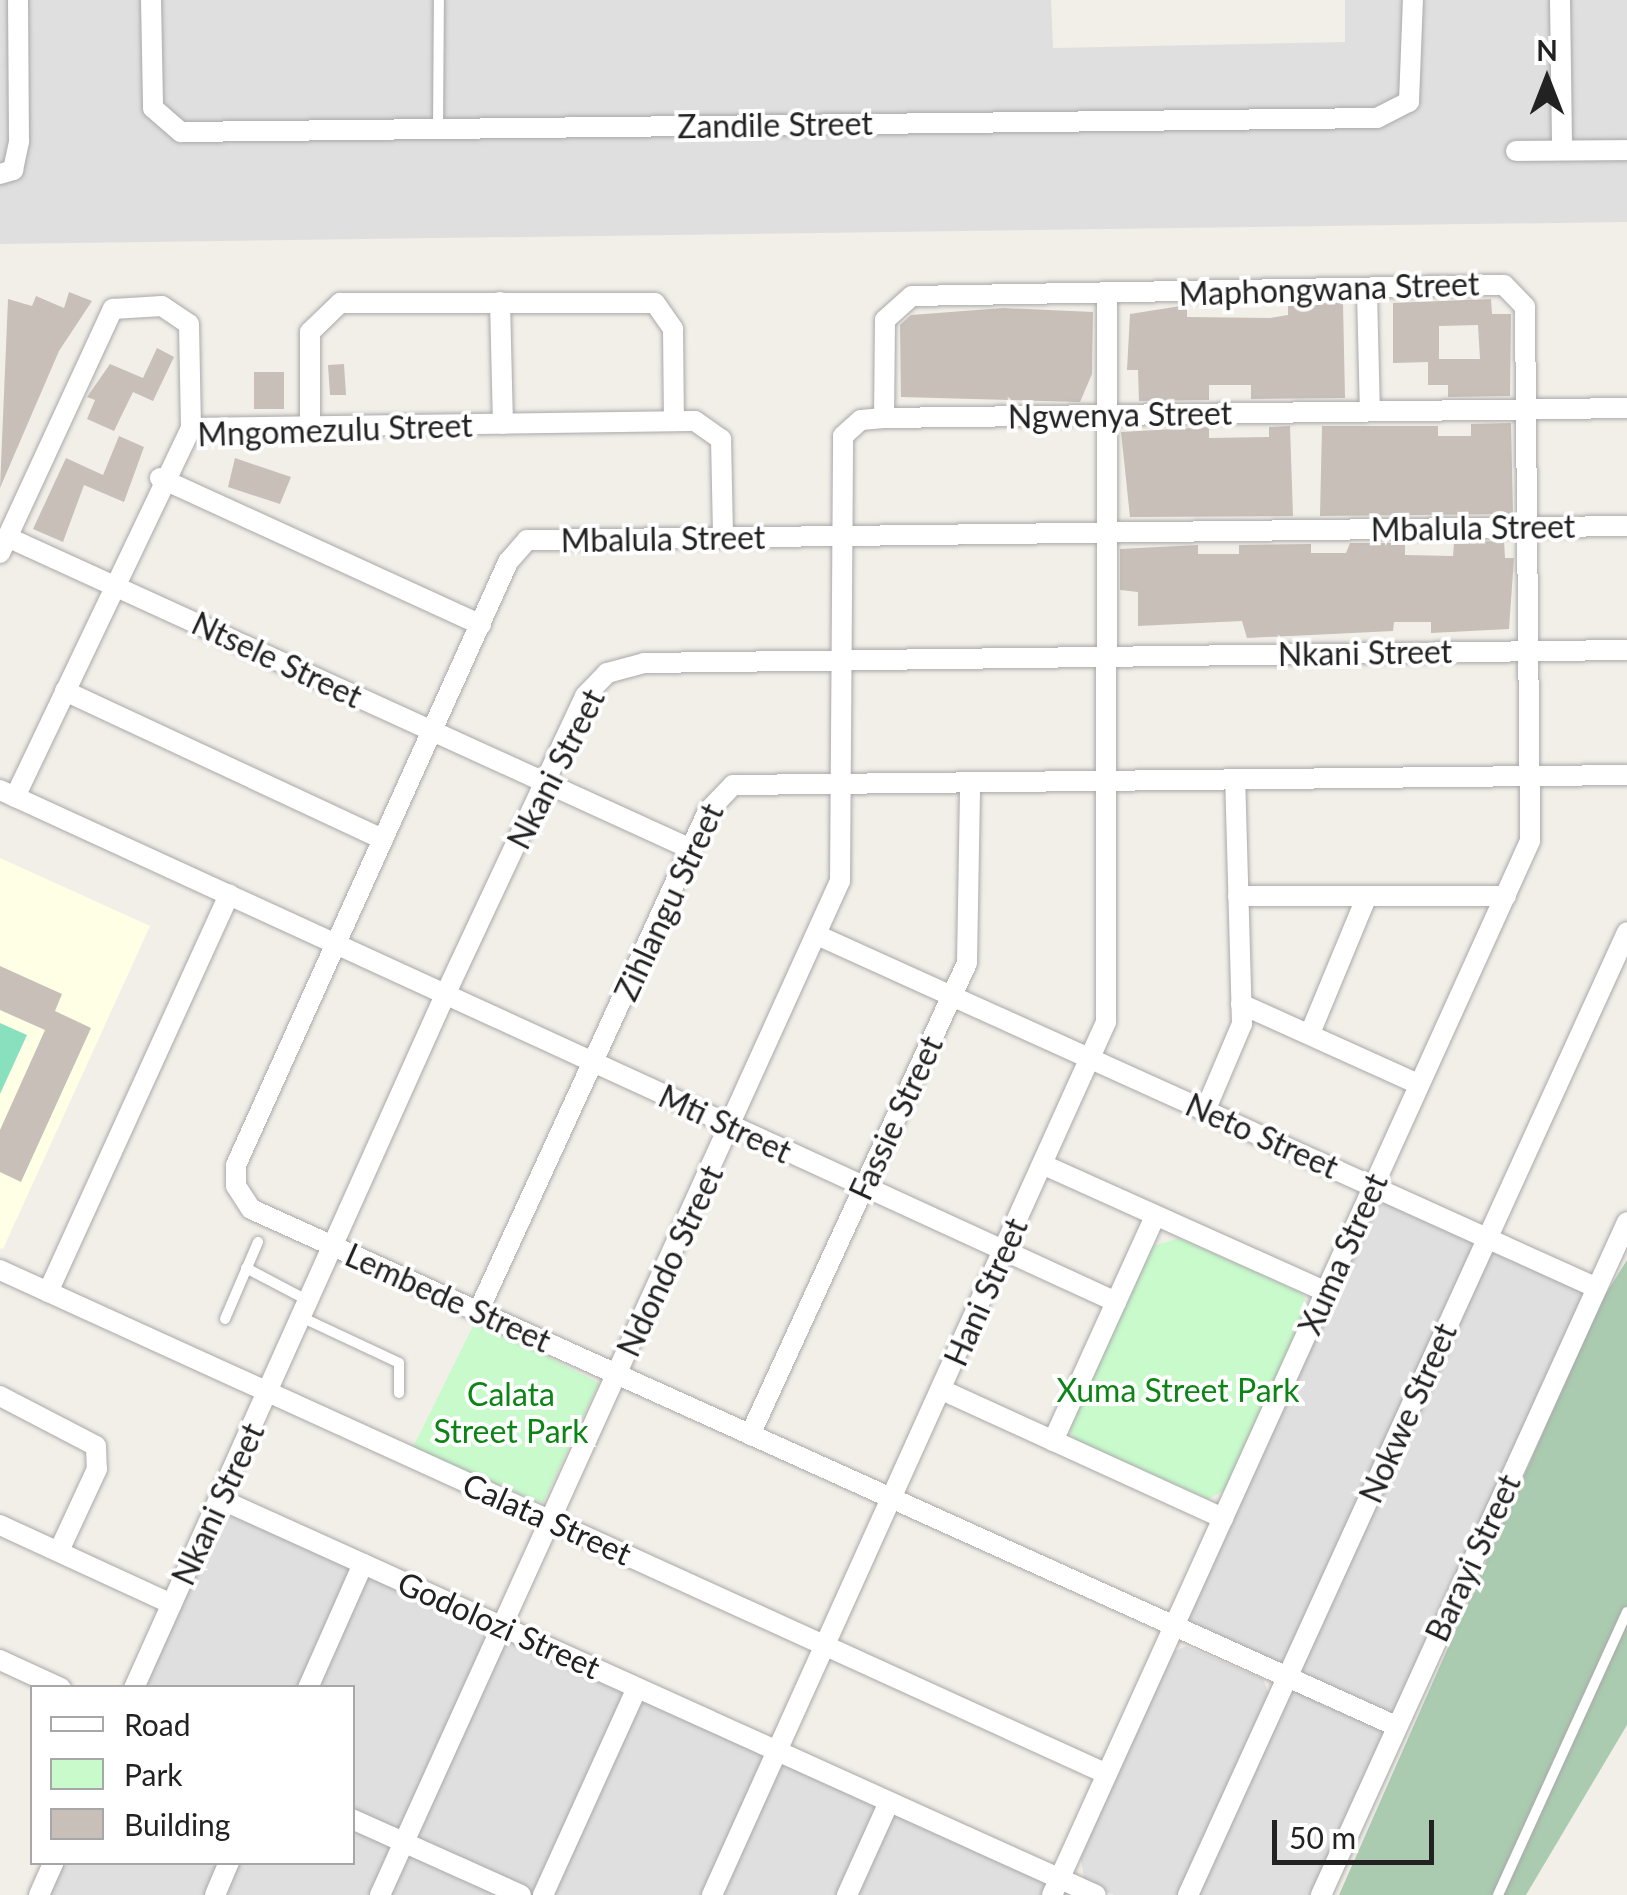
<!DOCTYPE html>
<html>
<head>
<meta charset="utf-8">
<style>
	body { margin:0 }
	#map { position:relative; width:1627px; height:1895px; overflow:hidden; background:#f2efe9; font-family:Lato,sans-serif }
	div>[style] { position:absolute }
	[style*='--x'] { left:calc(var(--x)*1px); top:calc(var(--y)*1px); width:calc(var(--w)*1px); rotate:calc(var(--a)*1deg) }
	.residential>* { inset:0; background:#e0dfdf }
	.education>* { inset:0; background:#ffffe5 }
	.cemetery>* { inset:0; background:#aacbaf }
	.park>* { inset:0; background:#c8facc }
	.pitch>* { inset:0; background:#88e0be }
	.building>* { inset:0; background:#c7bfb8 }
	.roads { filter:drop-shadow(0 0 2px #a9a9a9) drop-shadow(0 0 2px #a9a9a9) }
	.lane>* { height:10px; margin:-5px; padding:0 5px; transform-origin:5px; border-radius:5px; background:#fff }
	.street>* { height:20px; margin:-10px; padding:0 10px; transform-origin:10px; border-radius:10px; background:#fff }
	span { translate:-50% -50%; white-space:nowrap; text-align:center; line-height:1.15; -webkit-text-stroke:8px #fff; paint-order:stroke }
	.street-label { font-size:32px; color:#222 }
	.park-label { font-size:32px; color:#0c8416 }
	.legend { position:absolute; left:30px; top:1685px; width:325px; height:180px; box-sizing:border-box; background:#fff; border:2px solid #a7a7a7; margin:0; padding:12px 18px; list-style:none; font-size:30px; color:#222 }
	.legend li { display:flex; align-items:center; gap:20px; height:50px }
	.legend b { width:50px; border:2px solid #a7a7a7 }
	.north { position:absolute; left:1497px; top:30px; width:100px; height:100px; -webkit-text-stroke:8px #fff; paint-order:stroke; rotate:0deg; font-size:28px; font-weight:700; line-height:40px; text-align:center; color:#222 }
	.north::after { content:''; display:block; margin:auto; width:35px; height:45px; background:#222; clip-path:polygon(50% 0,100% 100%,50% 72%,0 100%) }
	.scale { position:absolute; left:1272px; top:1820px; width:162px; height:45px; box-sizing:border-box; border:5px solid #222; border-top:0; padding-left:12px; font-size:30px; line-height:35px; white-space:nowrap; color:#222; -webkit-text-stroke:8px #fff; paint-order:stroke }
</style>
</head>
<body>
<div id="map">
	<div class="residential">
		<i style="clip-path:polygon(0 0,1051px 0,1053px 48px,1345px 42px,1345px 0,1627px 0,1627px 222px,0 244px)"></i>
		<i style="clip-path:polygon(1372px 1187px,1598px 1289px,1321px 1895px,1187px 1895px,1286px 1678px,1172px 1629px)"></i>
		<i style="clip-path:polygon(219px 1500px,1095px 1895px,38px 1895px,52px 1863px,352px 1862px,352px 1688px,133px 1687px)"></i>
		<i style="clip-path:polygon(1186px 1646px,1263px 1679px,1269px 1694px,1179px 1895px,1114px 1895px,1085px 1882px,1080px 1855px,1174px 1652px)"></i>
	</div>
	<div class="education">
		<i style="clip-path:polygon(0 858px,150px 926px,3px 1249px,0 1248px)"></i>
	</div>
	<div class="cemetery">
		<i style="clip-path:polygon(1627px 1260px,1627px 1725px,1526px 1895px,1339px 1895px,1600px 1303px)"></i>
	</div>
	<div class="park">
		<i style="clip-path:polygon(1179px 1238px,1302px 1293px,1309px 1308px,1227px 1489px,1208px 1499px,1075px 1440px,1068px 1426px,1150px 1247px)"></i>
		<i style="clip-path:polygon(476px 1320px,599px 1383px,543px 1503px,412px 1449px)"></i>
	</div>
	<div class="pitch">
		<i style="clip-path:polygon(0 1023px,27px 1035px,0 1094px)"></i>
	</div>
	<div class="building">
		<i style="clip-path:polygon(69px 292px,92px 301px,59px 351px,0 488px,8px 299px,32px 306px,36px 296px,64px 308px)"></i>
		<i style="clip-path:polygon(evenodd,1491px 299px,1492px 314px,1511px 314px,1510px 396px,1448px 397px,1448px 385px,1428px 385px,1428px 362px,1393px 363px,1393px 303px,1491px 299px,1478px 325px,1480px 359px,1439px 359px,1439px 326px,1478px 325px)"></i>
		<i style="clip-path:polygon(1288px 303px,1343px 303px,1345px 398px,1251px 399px,1251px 385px,1209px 385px,1209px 400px,1139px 401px,1138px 370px,1127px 370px,1130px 314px,1187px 305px,1187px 317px,1270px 318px,1288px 315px)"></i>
		<i style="clip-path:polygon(1003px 308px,1093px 312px,1092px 374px,1080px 402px,901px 397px,900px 325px,911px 315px)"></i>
		<i style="clip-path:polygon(157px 348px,174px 357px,153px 401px,133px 392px,114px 431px,87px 419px,95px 400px,87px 397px,110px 364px,143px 378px)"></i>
		<i style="clip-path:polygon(344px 364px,346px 395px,330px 395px,328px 365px)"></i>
		<i style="clip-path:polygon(254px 372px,284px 372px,284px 409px,254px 409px)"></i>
		<i style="clip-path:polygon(1511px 423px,1513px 514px,1320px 516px,1322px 426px,1438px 426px,1438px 436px,1471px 436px,1471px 424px)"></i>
		<i style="clip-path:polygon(1290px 426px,1293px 516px,1130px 517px,1121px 432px,1209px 427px,1209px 438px,1269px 437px,1269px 427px)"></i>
		<i style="clip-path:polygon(119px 436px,144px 447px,124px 502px,84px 485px,63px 542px,33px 529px,66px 458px,103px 475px)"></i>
		<i style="clip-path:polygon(235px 458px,291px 477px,280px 504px,228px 487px)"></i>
		<i style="clip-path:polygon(1504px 541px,1505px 558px,1514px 558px,1509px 629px,1431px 633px,1431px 622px,1394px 622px,1393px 631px,1247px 638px,1242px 621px,1138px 626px,1138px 592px,1120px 590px,1120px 549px,1198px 545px,1198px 554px,1239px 554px,1239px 545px,1311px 544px,1311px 553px,1346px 553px,1350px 543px,1405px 543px,1405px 555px,1453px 556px,1454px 542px)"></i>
		<i style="clip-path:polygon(0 966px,62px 994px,55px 1011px,91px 1028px,21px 1182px,0 1172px,0 1130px,45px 1030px,0 1010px)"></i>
	</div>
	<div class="roads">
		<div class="lane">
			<i style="--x:438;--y:129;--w:129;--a:-89.6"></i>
			<i style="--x:246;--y:1268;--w:69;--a:27.7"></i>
			<i style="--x:301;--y:1317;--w:108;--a:25.1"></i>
			<i style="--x:399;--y:1363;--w:30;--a:90"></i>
			<i style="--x:225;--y:1319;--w:84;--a:-66.8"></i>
			<i style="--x:1498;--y:1895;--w:311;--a:-65.5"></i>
		</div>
		<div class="street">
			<i style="--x:151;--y:0;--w:108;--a:88.9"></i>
			<i style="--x:153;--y:108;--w:37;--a:41"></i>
			<i style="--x:181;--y:132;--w:1196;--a:-0.67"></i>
			<i style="--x:1377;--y:118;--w:36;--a:-27"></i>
			<i style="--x:1409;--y:102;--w:102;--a:-87.8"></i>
			<i style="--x:1560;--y:0;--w:150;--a:89.2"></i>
			<i style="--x:1516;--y:151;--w:111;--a:-0.5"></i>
			<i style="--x:0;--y:174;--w:14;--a:-17"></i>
			<i style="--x:13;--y:170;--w:30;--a:-78"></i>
			<i style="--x:19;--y:141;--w:141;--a:-90.4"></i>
			<i style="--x:1367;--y:292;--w:119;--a:88.6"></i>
			<i style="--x:500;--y:302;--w:122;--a:88.6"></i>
			<i style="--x:884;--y:418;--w:98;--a:-89.4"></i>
			<i style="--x:885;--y:320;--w:36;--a:-42"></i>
			<i style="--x:912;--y:296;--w:592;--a:-1.06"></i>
			<i style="--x:1504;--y:285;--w:30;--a:46"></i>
			<i style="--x:1525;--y:307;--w:534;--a:89.46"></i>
			<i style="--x:1530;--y:841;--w:1157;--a:114.39"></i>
			<i style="--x:310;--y:427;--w:95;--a:-90"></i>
			<i style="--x:310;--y:332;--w:42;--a:-44"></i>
			<i style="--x:340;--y:303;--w:315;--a:0"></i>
			<i style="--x:655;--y:303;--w:32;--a:55"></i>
			<i style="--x:673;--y:329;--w:92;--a:89.4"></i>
			<i style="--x:160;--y:478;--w:353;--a:24.6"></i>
			<i style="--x:7;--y:537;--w:752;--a:24.52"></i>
			<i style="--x:0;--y:553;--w:269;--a:-65.2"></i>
			<i style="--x:113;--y:309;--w:49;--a:-3.5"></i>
			<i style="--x:162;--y:306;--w:32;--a:34"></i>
			<i style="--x:189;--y:324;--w:104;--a:88.9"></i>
			<i style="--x:65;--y:691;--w:351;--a:25"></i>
			<i style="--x:0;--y:790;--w:1228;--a:24.64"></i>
			<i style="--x:15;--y:797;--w:409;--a:-64.5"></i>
			<i style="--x:191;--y:428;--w:504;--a:-0.8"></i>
			<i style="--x:695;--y:421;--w:32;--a:35"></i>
			<i style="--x:721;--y:439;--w:99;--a:88.8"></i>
			<i style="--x:1238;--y:896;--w:268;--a:0"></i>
			<i style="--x:817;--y:935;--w:856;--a:24.35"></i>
			<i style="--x:1241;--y:1004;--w:194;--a:24.3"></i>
			<i style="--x:1311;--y:1031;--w:146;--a:-67.5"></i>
			<i style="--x:1205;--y:1111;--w:95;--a:-67"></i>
			<i style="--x:1242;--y:1024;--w:244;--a:-91.6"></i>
			<i style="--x:1044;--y:1165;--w:309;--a:24.2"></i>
			<i style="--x:0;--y:1270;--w:1216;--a:24.48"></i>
			<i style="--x:48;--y:1292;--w:437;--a:-65.5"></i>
			<i style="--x:478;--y:1312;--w:551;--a:-65.34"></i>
			<i style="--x:708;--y:811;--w:36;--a:-46"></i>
			<i style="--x:733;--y:785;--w:894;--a:-0.64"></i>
			<i style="--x:942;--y:1390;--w:309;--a:24.5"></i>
			<i style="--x:0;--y:1396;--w:108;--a:27.5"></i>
			<i style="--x:96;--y:1446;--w:23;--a:88"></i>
			<i style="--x:97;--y:1469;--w:90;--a:114.9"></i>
			<i style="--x:750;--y:1435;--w:519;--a:-65.31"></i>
			<i style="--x:967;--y:963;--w:179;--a:-89"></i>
			<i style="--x:1053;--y:1441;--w:245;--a:-65.6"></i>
			<i style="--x:220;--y:1499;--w:961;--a:24.33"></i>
			<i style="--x:0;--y:1525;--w:189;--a:24.7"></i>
			<i style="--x:0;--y:1660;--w:67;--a:24.7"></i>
			<i style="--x:134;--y:1688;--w:760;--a:-65.83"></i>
			<i style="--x:445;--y:995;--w:330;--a:-64.9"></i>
			<i style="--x:585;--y:696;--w:32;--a:-46"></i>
			<i style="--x:607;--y:673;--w:38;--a:-15"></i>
			<i style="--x:644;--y:663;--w:983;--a:-0.76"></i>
			<i style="--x:308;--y:1688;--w:136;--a:-66.1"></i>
			<i style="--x:1396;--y:1726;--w:1256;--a:-155.7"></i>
			<i style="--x:251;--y:1209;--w:27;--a:-123"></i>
			<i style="--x:236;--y:1186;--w:21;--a:-90"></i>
			<i style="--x:236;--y:1165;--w:662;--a:-65.72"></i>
			<i style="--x:508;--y:562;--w:29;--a:-49"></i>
			<i style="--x:527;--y:540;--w:1100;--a:-0.73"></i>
			<i style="--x:352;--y:1819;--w:185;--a:24.2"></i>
			<i style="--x:39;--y:1895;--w:36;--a:-66"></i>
			<i style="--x:215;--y:1895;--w:36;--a:-67"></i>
			<i style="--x:380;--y:1895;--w:1113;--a:-65.6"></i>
			<i style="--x:840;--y:881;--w:445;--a:-89.6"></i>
			<i style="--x:843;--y:436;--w:24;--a:-42"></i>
			<i style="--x:861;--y:420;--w:23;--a:-5"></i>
			<i style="--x:884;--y:418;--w:743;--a:-0.77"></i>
			<i style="--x:543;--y:1895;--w:227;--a:-65.6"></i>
			<i style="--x:712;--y:1895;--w:958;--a:-65.71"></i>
			<i style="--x:1106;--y:1022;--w:727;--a:-89.92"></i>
			<i style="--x:847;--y:1895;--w:102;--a:-65.7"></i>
			<i style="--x:1188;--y:1895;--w:1058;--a:-65.49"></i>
			<i style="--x:1321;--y:1895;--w:739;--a:-65.55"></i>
		</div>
	</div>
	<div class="street-label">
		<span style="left:775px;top:125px;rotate:-1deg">Zandile Street</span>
		<span style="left:1329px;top:289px;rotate:-2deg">Maphongwana Street</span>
		<span style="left:1120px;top:415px;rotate:-1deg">Ngwenya Street</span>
		<span style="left:335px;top:430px;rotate:-2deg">Mngomezulu Street</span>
		<span style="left:1473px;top:528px;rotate:-1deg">Mbalula Street</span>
		<span style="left:663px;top:539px;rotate:-1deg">Mbalula Street</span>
		<span style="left:1365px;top:653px;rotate:-1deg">Nkani Street</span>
		<span style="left:277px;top:660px;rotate:25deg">Ntsele Street</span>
		<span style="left:556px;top:769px;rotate:-63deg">Nkani Street</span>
		<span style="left:669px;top:902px;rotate:-65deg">Zihlangu Street</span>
		<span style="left:896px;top:1118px;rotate:-65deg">Fassie Street</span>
		<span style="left:725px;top:1124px;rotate:25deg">Mti Street</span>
		<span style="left:1262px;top:1136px;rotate:24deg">Neto Street</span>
		<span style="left:1343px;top:1254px;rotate:-66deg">Xuma Street</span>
		<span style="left:670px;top:1261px;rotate:-65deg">Ndondo Street</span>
		<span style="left:986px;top:1292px;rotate:-66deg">Hani Street</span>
		<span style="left:448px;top:1298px;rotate:24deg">Lembede Street</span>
		<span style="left:1408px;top:1413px;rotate:-66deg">Nokwe Street</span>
		<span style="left:218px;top:1504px;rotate:-65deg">Nkani Street</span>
		<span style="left:547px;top:1519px;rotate:24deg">Calata Street</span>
		<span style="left:1473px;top:1558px;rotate:-65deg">Barayi Street</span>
		<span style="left:499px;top:1625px;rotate:24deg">Godolozi Street</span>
	</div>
	<div class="park-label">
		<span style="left:1178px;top:1390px">Xuma Street Park</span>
		<span style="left:511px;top:1413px">Calata<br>Street Park</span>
	</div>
	<ul class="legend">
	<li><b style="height:12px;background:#fff"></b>Road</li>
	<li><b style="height:28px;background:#c8facc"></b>Park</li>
	<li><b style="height:28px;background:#c7bfb8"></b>Building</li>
	</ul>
	<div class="north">N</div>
	<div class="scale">50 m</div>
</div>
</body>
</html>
